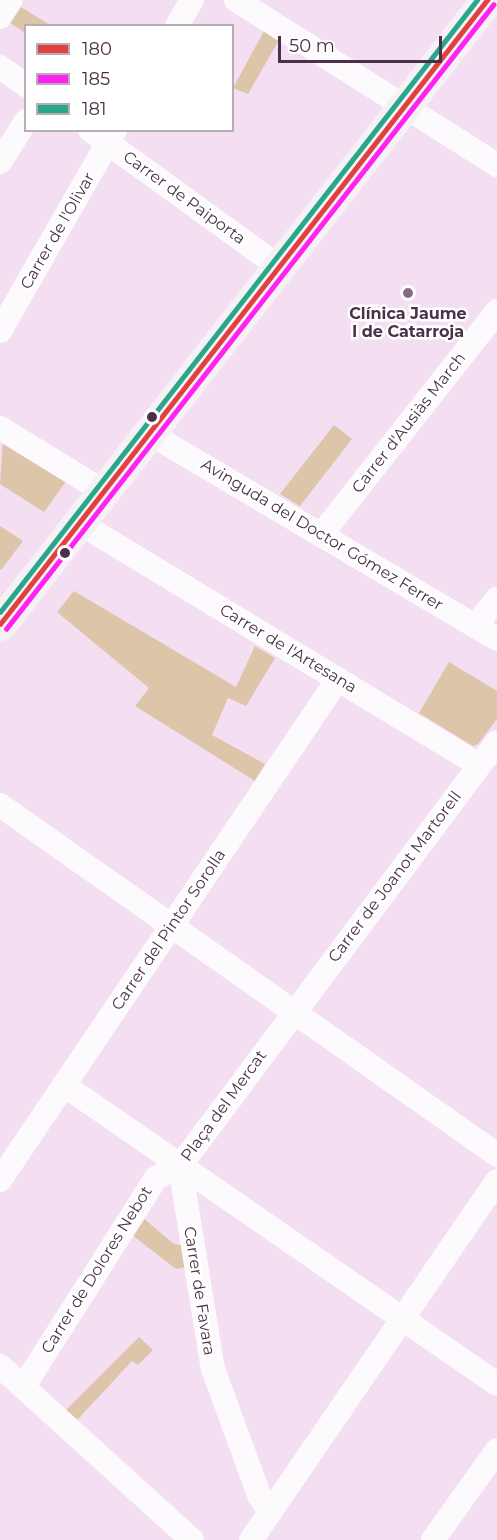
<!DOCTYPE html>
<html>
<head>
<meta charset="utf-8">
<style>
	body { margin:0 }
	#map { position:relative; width:497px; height:1540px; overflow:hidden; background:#f3def2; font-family:Montserrat,sans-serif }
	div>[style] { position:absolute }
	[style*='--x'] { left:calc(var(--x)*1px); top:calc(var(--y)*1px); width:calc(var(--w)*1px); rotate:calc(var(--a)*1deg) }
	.green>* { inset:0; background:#ddc5aa }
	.street>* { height:24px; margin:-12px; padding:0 12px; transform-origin:12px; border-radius:12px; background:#fdfafd }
	.secondary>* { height:33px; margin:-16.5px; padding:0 16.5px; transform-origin:16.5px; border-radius:16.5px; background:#f6f1f4 }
	.bus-1>* { height:4.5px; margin:-2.25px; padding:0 2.25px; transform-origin:2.25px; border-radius:2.25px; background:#e24040 }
	.bus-2>* { height:4.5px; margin:-2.25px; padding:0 2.25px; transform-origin:2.25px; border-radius:2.25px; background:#ff22f1 }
	.bus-3>* { height:4.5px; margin:-2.25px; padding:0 2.25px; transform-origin:2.25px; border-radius:2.25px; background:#28a78a }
	.dots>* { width:16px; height:16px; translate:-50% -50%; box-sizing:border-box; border:3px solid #fff; border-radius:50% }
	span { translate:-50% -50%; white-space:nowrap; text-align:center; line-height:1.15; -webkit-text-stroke:5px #fff; paint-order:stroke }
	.street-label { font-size:16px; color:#4a3149 }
	.poi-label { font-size:16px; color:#4a3149; font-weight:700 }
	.legend { position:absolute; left:24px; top:24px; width:210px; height:108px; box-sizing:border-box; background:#fff; border:2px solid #b7adb6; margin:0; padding:8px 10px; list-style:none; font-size:18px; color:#4a3149 }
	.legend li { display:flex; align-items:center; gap:12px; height:30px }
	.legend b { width:30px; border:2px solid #b7adb6 }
	.scale { position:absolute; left:278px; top:36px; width:164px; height:27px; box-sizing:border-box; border:3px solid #4a3149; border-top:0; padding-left:8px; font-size:18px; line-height:21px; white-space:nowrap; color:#4a3149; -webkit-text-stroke:4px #fff; paint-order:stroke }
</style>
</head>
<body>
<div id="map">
	<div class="green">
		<i style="clip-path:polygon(16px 4px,50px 25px,26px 26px,25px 33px,6px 20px)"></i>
		<i style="clip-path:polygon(264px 31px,279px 40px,248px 94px,233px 88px)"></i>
		<i style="clip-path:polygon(334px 425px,352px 439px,300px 506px,280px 494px)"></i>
		<i style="clip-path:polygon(3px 441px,67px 480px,44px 512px,0 484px)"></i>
		<i style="clip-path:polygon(0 526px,23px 541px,1px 570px,0 569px)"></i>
		<i style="clip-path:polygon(74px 591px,236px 687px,255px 646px,275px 658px,246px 706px,228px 698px,212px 735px,265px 764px,255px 781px,135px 706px,149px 688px,57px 612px)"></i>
		<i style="clip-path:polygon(449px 662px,497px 691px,497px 719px,478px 744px,473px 746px,419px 713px)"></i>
		<i style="clip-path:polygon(143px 1218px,174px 1244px,181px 1245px,186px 1267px,176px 1269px,131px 1234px)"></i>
		<i style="clip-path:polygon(139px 1337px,153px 1350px,138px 1365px,132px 1361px,77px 1420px,66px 1410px)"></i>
	</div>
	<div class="street">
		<i style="--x:236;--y:0;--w:309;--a:32.3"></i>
		<i style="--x:0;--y:17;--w:20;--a:-57"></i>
		<i style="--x:177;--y:26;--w:30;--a:-60"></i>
		<i style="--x:0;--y:67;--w:32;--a:35"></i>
		<i style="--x:90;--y:130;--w:232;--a:35.9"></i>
		<i style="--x:0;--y:162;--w:49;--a:-57.6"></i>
		<i style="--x:0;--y:331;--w:232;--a:-60.2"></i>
		<i style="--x:0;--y:428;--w:119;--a:31.5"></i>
		<i style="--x:147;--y:432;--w:407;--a:30.6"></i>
		<i style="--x:96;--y:533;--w:448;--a:31.2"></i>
		<i style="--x:321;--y:535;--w:285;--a:-51.8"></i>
		<i style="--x:475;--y:626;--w:35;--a:-51"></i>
		<i style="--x:0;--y:805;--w:608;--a:35.15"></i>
		<i style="--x:64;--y:1085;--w:526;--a:34.63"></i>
		<i style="--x:180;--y:1166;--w:529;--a:-53.22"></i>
		<i style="--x:180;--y:1166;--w:206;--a:80.8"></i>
		<i style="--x:213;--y:1369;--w:134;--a:69.9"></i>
		<i style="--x:259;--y:1495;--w:20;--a:57"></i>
		<i style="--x:0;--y:1180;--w:604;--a:-55.99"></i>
		<i style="--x:0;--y:1366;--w:259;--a:42.2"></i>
		<i style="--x:24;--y:1386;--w:246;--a:-57.6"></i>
		<i style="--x:156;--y:1178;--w:27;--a:-27"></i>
		<i style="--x:251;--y:1540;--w:435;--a:-55.6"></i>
		<i style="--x:433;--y:1540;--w:110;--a:-54.6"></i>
	</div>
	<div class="secondary">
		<i style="--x:0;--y:624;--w:792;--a:-52.03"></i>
	</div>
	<div class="bus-1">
		<i style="--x:0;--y:624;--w:792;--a:-52.03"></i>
	</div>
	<div class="bus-2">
		<i style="--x:6;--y:629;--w:792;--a:-52.03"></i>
	</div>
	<div class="bus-3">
		<i style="--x:0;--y:612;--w:776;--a:-52.07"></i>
	</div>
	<div class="dots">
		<i style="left:408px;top:293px;background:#856e84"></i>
		<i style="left:152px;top:417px;background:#4a3149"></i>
		<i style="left:65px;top:553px;background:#4a3149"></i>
	</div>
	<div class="street-label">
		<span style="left:184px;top:198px;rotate:36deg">Carrer de Paiporta</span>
		<span style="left:58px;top:231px;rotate:-60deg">Carrer de l'Olivar</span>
		<span style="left:409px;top:423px;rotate:-52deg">Carrer d'Ausiàs March</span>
		<span style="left:322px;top:535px;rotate:31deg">Avinguda del Doctor Gómez Ferrer</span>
		<span style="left:288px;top:649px;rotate:31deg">Carrer de l'Artesana</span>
		<span style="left:395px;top:877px;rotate:-53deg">Carrer de Joanot Martorell</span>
		<span style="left:169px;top:930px;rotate:-56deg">Carrer del Pintor Sorolla</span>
		<span style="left:224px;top:1106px;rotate:-54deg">Plaça del Mercat</span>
		<span style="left:97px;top:1270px;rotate:-58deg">Carrer de Dolores Nebot</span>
		<span style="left:199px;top:1291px;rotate:81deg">Carrer de Favara</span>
	</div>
	<div class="poi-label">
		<span style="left:408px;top:323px">Clínica Jaume<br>I de Catarroja</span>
	</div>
	<ul class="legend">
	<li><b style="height:8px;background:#e24040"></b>180</li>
	<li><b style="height:8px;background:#ff22f1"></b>185</li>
	<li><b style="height:8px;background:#28a78a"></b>181</li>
	</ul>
	<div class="scale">50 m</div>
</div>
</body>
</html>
